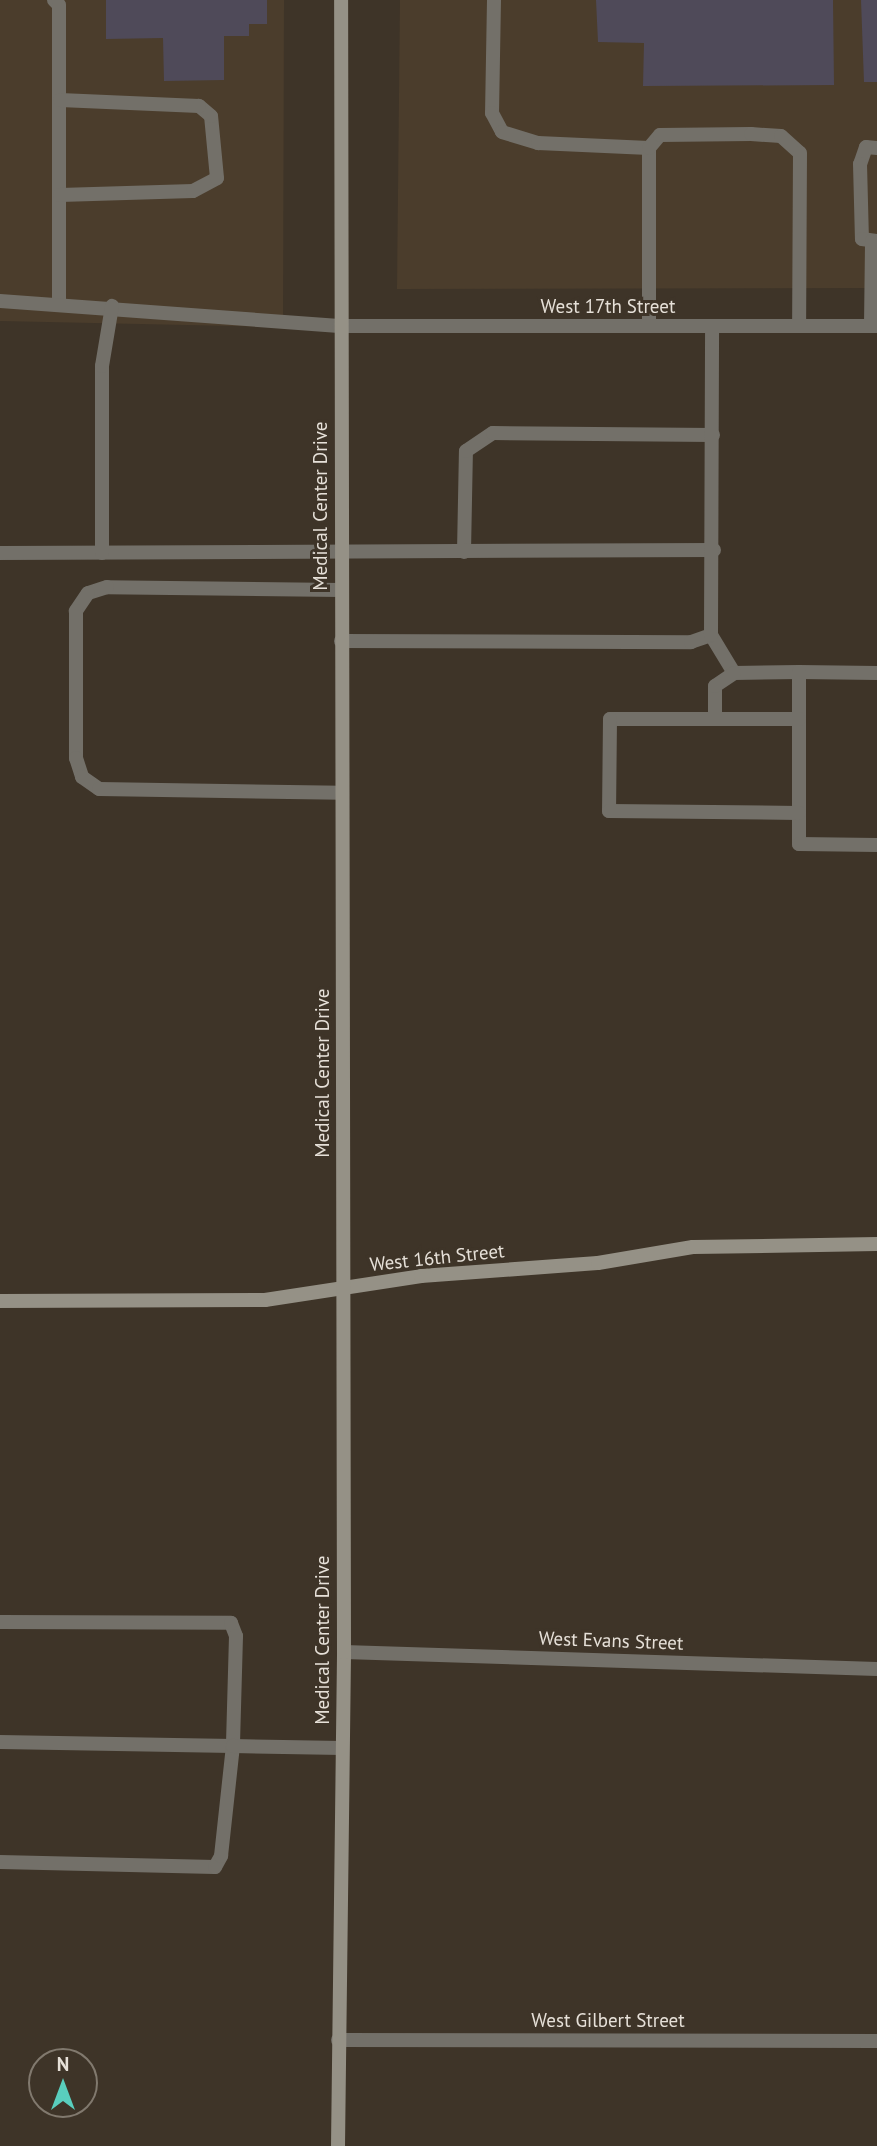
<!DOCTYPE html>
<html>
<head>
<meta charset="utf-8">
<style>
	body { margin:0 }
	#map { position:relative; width:877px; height:2146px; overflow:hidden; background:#3e3428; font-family:"PT Sans",sans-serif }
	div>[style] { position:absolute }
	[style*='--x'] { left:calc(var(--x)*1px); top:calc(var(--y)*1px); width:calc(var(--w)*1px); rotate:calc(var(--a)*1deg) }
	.built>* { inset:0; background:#4b3d2c }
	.building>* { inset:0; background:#4f4a59 }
	.lane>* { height:14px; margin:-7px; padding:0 7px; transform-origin:7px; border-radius:7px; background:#737069 }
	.street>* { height:14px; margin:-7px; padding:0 7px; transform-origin:7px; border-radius:7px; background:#737069 }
	.secondary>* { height:14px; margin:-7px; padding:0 7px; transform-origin:7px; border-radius:7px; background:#959186 }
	span { translate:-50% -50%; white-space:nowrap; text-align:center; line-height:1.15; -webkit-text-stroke:6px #3e3428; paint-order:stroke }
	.street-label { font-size:19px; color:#e6e0d8 }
	.north { position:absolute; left:28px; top:2048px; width:70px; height:70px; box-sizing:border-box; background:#3e3428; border:2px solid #81796e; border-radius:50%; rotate:0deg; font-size:19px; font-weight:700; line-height:28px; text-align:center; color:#e6e0d8 }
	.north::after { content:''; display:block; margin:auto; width:24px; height:32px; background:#59cebe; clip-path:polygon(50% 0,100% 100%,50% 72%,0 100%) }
</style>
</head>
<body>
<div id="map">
	<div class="built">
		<i style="clip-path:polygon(0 0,284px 0,283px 327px,0 321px)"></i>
		<i style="clip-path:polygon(400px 0,877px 0,877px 288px,397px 289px)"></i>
	</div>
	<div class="building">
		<i style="clip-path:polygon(106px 0,267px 0,267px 24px,249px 24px,249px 36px,224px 36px,224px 80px,164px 81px,163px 38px,106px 39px)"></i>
		<i style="clip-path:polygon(596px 0,833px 0,834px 85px,643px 86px,644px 43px,598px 42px)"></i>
		<i style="clip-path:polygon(861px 0,877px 0,877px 82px,864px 82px)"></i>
	</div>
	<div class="lane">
		<i style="--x:54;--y:0;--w:7;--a:45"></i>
		<i style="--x:59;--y:5;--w:297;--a:90"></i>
		<i style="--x:494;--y:0;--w:113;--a:91"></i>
		<i style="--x:492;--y:113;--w:21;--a:62"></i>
		<i style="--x:502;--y:132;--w:38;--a:17"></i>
		<i style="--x:538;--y:143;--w:111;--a:2.6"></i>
		<i style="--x:877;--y:148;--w:11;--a:-175"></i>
		<i style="--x:866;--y:147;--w:18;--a:109"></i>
		<i style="--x:860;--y:164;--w:75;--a:88.5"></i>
		<i style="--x:862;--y:239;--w:15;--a:8"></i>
		<i style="--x:60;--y:195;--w:133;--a:-1.7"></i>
		<i style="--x:193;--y:191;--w:27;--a:-28"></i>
		<i style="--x:217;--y:178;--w:62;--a:-95.5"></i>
		<i style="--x:211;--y:116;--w:16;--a:-140"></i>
		<i style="--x:199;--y:106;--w:139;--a:-177.5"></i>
		<i style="--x:0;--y:301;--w:340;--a:4.2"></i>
		<i style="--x:649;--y:326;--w:178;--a:-90"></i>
		<i style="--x:649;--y:148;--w:17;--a:-50"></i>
		<i style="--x:660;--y:135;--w:91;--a:-0.6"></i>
		<i style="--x:751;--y:134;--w:30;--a:4"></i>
		<i style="--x:781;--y:136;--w:25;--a:42"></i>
		<i style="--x:800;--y:153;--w:173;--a:90.3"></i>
		<i style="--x:871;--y:326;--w:85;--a:-89.3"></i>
		<i style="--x:464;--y:552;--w:101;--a:-88.9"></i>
		<i style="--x:466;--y:451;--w:32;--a:-34"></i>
		<i style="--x:493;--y:433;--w:220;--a:0.5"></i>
		<i style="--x:0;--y:553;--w:714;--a:-0.24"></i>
		<i style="--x:102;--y:553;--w:187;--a:-90"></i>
		<i style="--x:102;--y:366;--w:61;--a:-80.5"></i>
		<i style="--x:341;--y:590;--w:234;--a:-179.3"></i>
		<i style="--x:107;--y:587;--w:20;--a:162"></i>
		<i style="--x:88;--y:593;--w:22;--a:124"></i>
		<i style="--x:76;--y:611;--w:147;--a:90"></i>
		<i style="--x:76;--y:758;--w:20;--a:72"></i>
		<i style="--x:82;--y:777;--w:21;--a:35"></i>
		<i style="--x:99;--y:789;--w:242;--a:0.9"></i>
		<i style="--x:711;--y:635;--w:44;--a:58.8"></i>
		<i style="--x:734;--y:673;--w:65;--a:-0.9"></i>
		<i style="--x:341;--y:641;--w:350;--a:0.2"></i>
		<i style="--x:691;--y:642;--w:21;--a:-19"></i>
		<i style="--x:711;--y:635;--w:309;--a:-89.8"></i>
		<i style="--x:877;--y:673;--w:78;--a:-179.3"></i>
		<i style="--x:799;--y:672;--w:172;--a:90"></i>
		<i style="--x:799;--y:844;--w:78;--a:0.7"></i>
		<i style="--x:715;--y:719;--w:33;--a:-90"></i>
		<i style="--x:715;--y:686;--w:23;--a:-34"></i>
		<i style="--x:799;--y:719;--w:189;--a:180"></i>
		<i style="--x:610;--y:719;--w:92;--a:90.6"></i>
		<i style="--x:609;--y:811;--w:190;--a:0.6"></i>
		<i style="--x:0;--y:1622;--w:231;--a:0.2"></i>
		<i style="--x:231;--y:1623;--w:14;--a:69"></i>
		<i style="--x:236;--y:1636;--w:110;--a:91.6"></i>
		<i style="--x:233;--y:1746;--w:233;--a:-179"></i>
		<i style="--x:0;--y:1862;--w:215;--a:1.3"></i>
		<i style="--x:215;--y:1867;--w:13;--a:-61"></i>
		<i style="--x:221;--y:1856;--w:111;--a:-83.8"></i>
		<i style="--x:233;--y:1746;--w:109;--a:1.1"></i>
	</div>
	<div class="street">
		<i style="--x:339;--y:326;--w:538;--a:0"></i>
		<i style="--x:344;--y:1652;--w:533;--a:1.83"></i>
		<i style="--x:338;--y:2040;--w:539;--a:0.11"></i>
	</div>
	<div class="secondary">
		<i style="--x:0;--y:1301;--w:265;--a:-0.2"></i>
		<i style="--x:265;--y:1300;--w:158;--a:-8.7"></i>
		<i style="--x:421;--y:1276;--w:177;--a:-4.2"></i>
		<i style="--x:598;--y:1263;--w:96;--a:-9.6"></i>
		<i style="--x:693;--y:1247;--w:184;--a:-0.9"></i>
		<i style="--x:338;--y:2146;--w:494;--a:-89.3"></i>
		<i style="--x:344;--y:1652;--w:1652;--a:-90.1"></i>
	</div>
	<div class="street-label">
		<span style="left:608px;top:307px">West 17th Street</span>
		<span style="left:321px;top:506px;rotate:-90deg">Medical Center Drive</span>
		<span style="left:323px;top:1073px;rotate:-90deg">Medical Center Drive</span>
		<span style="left:437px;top:1258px;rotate:-6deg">West 16th Street</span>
		<span style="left:323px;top:1640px;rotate:-90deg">Medical Center Drive</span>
		<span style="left:611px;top:1641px;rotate:2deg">West Evans Street</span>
		<span style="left:608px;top:2021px">West Gilbert Street</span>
	</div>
	<div class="north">N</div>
</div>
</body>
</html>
